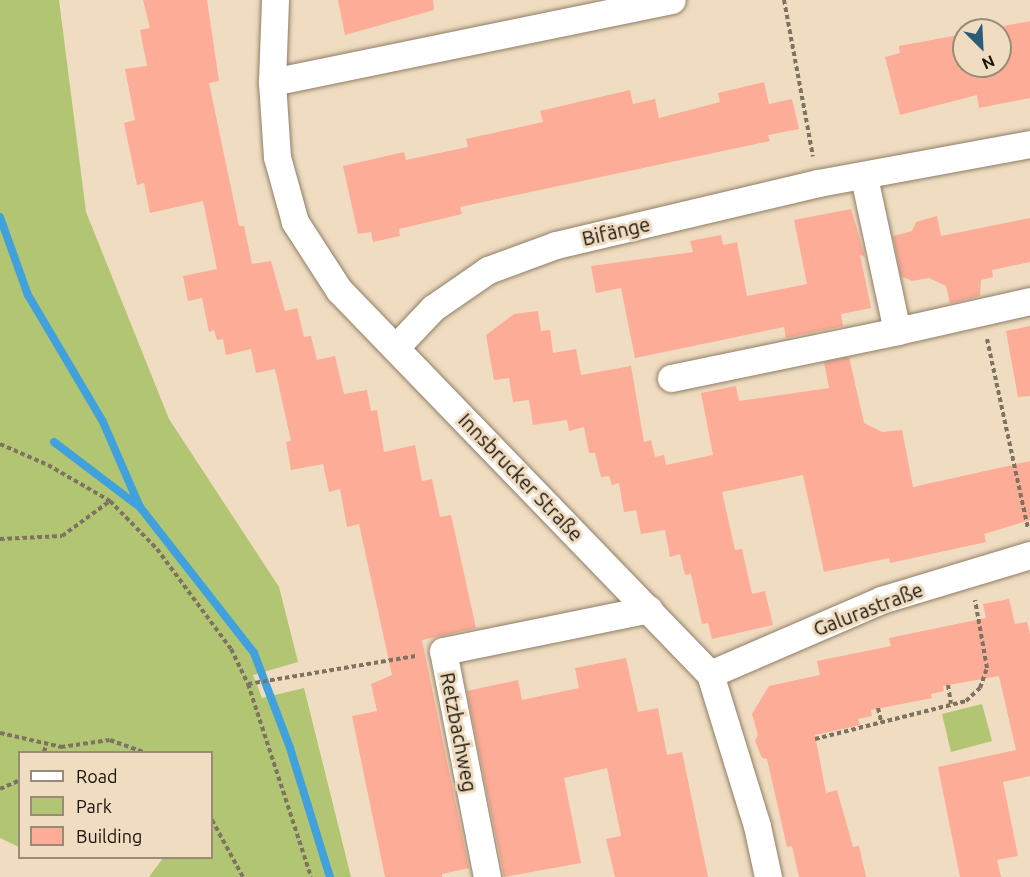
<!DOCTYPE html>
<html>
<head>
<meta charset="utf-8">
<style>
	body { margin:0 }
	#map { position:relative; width:1030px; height:877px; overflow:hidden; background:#efdcc1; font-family:Ubuntu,sans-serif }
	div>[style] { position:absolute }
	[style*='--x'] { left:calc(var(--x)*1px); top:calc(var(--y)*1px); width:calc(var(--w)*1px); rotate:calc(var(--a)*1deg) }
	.green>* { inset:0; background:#b2c573 }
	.stream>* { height:8px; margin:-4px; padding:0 4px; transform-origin:4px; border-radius:4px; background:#40a1dc }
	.building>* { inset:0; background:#fcac97 }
	.path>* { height:4px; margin-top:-2px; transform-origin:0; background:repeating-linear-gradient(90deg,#7f7261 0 4.5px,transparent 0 7.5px) }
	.roads { filter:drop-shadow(0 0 2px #8f7e65) drop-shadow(0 0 2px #8f7e65) }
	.minor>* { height:27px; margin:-13.5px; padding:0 13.5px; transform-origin:13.5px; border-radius:13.5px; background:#fff }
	span { translate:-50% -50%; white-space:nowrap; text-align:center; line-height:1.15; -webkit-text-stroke:6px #efdcc1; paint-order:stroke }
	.street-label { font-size:20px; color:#191209 }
	.legend { position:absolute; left:18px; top:751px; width:195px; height:108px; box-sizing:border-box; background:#efdcc1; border:2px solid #998b77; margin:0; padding:8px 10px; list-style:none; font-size:18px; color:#191209 }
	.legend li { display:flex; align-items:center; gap:12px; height:30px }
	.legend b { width:30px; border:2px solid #998b77 }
	.north { position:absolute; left:952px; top:18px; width:60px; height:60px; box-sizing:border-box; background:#efdcc1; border:2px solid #998b77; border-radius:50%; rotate:156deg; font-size:16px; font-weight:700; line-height:24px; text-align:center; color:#191209 }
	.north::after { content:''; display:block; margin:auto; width:21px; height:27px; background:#2b5b79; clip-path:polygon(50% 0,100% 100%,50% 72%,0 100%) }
</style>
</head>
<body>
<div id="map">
	<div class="green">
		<i style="clip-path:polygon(0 0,59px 0,86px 212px,169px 419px,279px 587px,298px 662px,253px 675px,262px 698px,304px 688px,351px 877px,149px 877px,163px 858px,212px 858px,212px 752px,20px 752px,19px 847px,0 838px)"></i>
		<i style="clip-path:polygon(982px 704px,992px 741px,951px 752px,942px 714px)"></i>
	</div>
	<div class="stream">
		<i style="--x:0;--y:217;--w:83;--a:70.3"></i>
		<i style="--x:28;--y:295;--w:147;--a:59.4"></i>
		<i style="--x:103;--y:422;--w:93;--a:66.5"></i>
		<i style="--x:140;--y:507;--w:185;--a:52"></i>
		<i style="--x:254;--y:653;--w:102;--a:69.2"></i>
		<i style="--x:290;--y:748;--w:135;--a:72.8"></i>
		<i style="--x:54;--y:442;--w:104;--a:37.2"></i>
	</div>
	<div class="building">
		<i style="clip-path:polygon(143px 0,207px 0,219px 81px,209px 83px,239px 226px,244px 226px,252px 264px,271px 261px,285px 311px,297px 308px,304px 337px,311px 336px,317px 360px,335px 356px,344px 394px,367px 390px,371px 411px,377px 410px,384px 452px,415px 445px,422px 481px,432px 479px,440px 517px,451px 515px,476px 628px,422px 640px,469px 868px,442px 874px,442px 877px,385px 877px,352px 716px,377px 711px,371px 684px,392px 675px,359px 524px,347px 527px,340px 489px,329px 492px,323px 464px,291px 470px,286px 442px,291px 441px,275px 369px,256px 373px,251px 349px,226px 355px,223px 339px,217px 340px,214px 330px,209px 332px,202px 298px,188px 301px,183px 276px,217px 269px,203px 201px,150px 213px,144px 183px,137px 185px,124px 123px,135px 120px,125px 69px,147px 66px,140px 30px,150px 28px)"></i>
		<i style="clip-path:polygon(338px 0,433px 0,434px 10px,345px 35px)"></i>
		<i style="clip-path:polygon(1030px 21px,1030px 98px,979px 108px,977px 95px,900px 115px,885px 57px,900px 53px,899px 46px,964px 34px,964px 66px,1000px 66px,1000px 30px,983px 30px)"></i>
		<i style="clip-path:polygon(764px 82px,769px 104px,792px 99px,799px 129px,768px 135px,770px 141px,460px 207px,462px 214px,399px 229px,400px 236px,373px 242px,371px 232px,358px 234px,343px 166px,404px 152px,406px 160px,468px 147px,466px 139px,543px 122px,540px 111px,630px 90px,633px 104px,655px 99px,659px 118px,720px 102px,718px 93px)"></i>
		<i style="clip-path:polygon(851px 209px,865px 257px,860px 255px,871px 308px,841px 314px,843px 326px,786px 338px,784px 327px,635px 358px,621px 288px,596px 293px,591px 266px,693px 252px,690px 241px,721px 235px,723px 245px,737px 242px,747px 296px,807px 284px,794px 220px)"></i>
		<i style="clip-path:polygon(937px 216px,941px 236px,1030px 218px,1030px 262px,992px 270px,993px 277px,981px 280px,980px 296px,950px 303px,946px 286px,929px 278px,912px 281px,901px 276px,893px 236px,912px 231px,916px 222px)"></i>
		<i style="clip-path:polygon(538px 311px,541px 331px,550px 330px,553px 353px,576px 349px,581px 375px,631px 366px,644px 442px,651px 440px,655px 457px,664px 455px,666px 465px,713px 455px,701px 393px,736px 386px,739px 401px,829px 388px,824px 362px,849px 357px,864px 423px,882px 432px,902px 430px,913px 487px,1030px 461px,1030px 520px,984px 534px,986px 542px,890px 563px,889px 558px,824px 572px,803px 475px,722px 492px,735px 550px,742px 549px,752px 594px,765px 591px,773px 625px,712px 639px,708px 623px,702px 624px,691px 574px,685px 575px,680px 554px,670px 557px,665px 530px,641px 534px,636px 510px,624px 512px,619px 483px,612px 485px,609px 476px,601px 477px,595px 453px,589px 453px,584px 427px,569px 431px,567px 420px,533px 425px,529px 400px,513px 402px,509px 378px,494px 380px,486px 335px,514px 314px)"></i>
		<i style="clip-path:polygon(1030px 326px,1030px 396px,1018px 397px,1006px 331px)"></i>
		<i style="clip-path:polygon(1009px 599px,1015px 624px,1027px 622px,1030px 634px,1030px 776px,1003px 782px,1018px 856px,997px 860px,1001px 877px,960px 877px,938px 767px,1016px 750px,999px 676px,943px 686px,944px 691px,931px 694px,932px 698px,871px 710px,872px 716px,858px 719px,860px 725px,815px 735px,826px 793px,837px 790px,853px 847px,859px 846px,866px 877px,799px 877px,792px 846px,787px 847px,767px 759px,762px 758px,755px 741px,758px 735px,752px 714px,769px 686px,820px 675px,817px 661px,891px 646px,889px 638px,986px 618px,983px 604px)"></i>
		<i style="clip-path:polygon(626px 658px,638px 712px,658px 708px,667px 755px,682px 752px,708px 877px,615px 877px,606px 839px,621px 836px,607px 768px,564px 778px,581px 863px,504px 877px,467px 691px,518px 680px,522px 700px,579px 688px,575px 668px)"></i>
	</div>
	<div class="path">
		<i style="--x:784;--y:0;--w:159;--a:79.5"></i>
		<i style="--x:987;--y:339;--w:193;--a:77.8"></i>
		<i style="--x:0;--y:444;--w:52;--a:23.6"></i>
		<i style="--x:48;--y:465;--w:72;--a:30.1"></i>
		<i style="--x:110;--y:501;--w:67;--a:45.6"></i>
		<i style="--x:157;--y:549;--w:124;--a:53.5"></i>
		<i style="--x:231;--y:649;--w:39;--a:64"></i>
		<i style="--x:248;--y:684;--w:203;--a:71.9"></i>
		<i style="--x:0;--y:539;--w:62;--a:-2.8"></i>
		<i style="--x:62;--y:536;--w:59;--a:-36.1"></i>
		<i style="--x:248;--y:684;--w:170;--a:-9.5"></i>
		<i style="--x:948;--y:685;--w:19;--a:81"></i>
		<i style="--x:878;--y:708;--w:13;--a:77"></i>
		<i style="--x:0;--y:733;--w:63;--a:12.9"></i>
		<i style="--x:61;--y:747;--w:49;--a:-8.1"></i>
		<i style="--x:110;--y:740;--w:35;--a:20"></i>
		<i style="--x:815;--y:739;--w:156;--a:-14.1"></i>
		<i style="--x:966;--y:701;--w:19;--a:-43"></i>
		<i style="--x:980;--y:688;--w:21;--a:-71"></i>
		<i style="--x:987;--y:668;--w:69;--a:-100"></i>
		<i style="--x:44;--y:752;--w:7;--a:-74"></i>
		<i style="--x:0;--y:789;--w:22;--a:-24"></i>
		<i style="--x:212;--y:820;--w:65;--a:61.5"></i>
	</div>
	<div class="roads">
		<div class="minor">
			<i style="--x:275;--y:0;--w:82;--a:92.1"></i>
			<i style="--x:272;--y:82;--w:75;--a:86.2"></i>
			<i style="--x:277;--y:157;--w:67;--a:74.5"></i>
			<i style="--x:295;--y:222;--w:81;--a:57.1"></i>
			<i style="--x:339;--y:290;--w:534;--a:45.99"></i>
			<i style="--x:710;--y:674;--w:159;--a:72.8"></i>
			<i style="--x:757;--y:826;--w:52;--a:77.8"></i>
			<i style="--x:272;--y:82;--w:408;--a:-11.6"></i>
			<i style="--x:864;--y:177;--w:157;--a:77.9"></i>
			<i style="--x:897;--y:331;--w:136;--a:-12.7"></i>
			<i style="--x:396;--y:347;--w:54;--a:-46.5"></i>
			<i style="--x:433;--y:308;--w:67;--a:-34.6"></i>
			<i style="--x:488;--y:270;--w:72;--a:-20.2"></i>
			<i style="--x:556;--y:245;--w:269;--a:-13.3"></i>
			<i style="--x:818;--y:183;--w:216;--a:-10.4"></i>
			<i style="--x:671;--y:378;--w:231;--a:-11.7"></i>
			<i style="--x:710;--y:674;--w:186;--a:-23.4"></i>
			<i style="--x:881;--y:600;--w:156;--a:-16.8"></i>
			<i style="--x:487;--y:877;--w:230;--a:-101"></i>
			<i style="--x:443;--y:651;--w:210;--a:-11.5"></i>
		</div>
	</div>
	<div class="street-label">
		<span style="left:616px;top:231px;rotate:-13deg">Bifänge</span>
		<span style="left:521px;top:477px;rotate:46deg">Innsbrucker Straße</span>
		<span style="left:868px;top:609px;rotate:-21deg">Galurastraße</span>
		<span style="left:459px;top:732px;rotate:79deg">Retzbachweg</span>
	</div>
	<ul class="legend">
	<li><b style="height:8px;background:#fff"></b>Road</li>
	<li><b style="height:16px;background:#b2c573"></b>Park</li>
	<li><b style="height:16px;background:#fcac97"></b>Building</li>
	</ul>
	<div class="north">N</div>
</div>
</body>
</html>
